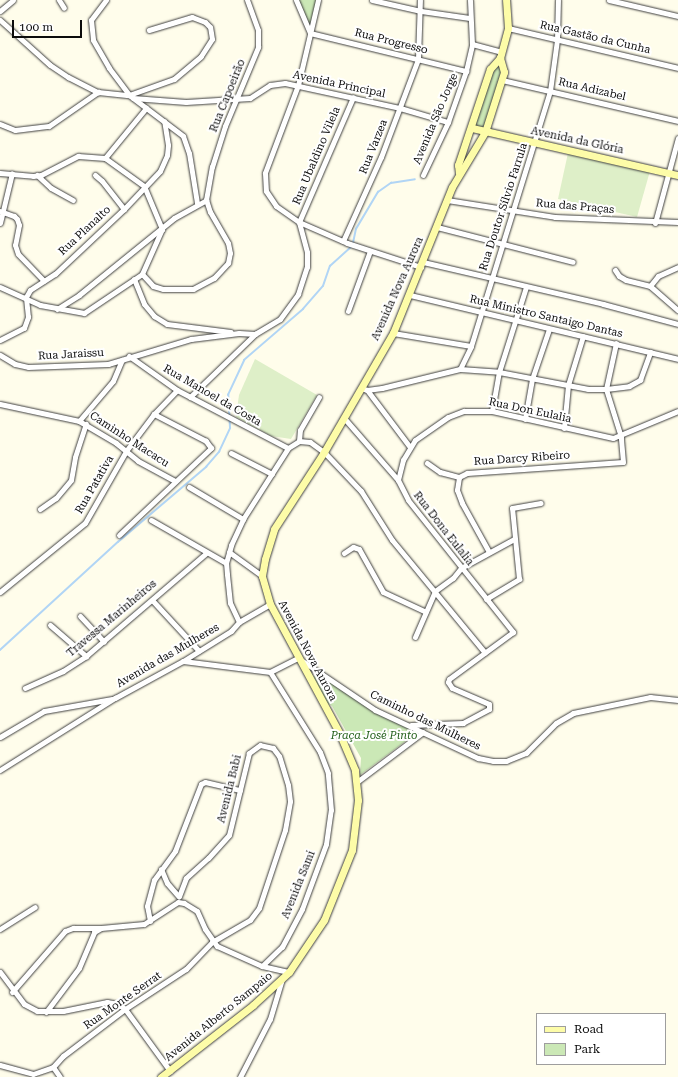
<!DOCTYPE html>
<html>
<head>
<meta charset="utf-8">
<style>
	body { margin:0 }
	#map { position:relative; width:678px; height:1077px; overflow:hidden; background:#fffdeb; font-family:"Roboto Serif",serif }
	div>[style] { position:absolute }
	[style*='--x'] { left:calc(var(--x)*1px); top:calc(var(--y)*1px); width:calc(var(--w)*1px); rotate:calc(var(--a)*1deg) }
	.green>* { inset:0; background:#cbe8b6 }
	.pitch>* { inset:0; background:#deefc8 }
	.stream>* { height:1.5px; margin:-0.75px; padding:0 0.75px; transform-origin:0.75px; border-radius:0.75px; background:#b1d5f5 }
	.roads { filter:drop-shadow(0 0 1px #3f3f3f) drop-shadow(0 0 1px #3f3f3f) }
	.street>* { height:5px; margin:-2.5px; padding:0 2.5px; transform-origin:2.5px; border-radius:2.5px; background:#fff }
	.secondary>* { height:7px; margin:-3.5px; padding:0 3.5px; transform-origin:3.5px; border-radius:3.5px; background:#fdfca8 }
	span { translate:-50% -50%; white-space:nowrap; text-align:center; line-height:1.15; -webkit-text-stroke:4px #fff; paint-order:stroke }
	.street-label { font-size:11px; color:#0c0c0c }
	.park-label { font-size:11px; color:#26621e; font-style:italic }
	.legend { position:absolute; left:536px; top:1013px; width:130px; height:52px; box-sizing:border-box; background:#fff; border:1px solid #9e9e9e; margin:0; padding:5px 7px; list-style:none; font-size:12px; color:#0c0c0c }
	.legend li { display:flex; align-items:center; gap:8px; height:20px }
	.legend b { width:20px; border:1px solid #9e9e9e }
	.scale { position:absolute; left:12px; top:20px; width:70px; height:18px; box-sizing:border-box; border:2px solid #0c0c0c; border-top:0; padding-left:5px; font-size:12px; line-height:14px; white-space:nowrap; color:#0c0c0c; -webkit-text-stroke:3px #fff; paint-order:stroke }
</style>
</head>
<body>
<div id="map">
	<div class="green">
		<i style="clip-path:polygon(296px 0,318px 0,310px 33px)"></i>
		<i style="clip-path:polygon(503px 63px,485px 132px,472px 128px,492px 65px)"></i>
		<i style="clip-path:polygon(318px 674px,366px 706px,418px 732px,360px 775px,361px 758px,332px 706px,324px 701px,312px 678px)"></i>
	</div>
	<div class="pitch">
		<i style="clip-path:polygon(568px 153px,650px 171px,637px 217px,558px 199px)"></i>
		<i style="clip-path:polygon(255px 359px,317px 395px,291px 439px,271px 436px,236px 417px,239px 395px)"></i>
	</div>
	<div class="stream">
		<i style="--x:353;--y:243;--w:14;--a:-78"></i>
		<i style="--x:356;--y:229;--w:43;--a:-59.3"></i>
		<i style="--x:378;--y:192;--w:16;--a:-35"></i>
		<i style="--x:391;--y:183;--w:24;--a:-9"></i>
		<i style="--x:0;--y:650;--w:160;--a:-42.5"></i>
		<i style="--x:118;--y:542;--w:116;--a:-40.4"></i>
		<i style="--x:206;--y:467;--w:20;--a:-49"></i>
		<i style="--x:219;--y:452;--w:26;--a:-65"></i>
		<i style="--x:230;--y:428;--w:33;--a:-93"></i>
		<i style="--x:228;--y:395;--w:38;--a:-65"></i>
		<i style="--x:244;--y:360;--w:78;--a:-40.8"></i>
		<i style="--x:303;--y:309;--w:30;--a:-49"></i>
		<i style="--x:323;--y:286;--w:21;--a:-71"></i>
		<i style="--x:330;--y:266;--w:30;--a:-42"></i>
	</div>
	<div class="roads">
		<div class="street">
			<i style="--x:59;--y:0;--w:9;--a:58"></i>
			<i style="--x:106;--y:0;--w:25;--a:127"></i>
			<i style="--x:91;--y:20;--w:20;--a:84"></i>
			<i style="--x:93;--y:40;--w:32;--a:60"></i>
			<i style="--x:109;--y:68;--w:34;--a:53"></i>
			<i style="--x:129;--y:95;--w:68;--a:37.2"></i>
			<i style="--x:183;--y:136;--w:18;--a:71"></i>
			<i style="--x:189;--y:153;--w:51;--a:80.9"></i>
			<i style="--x:296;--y:0;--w:36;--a:67"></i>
			<i style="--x:318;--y:0;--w:87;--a:103.2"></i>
			<i style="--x:298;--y:85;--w:94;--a:110.6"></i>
			<i style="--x:265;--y:173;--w:18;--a:87"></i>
			<i style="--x:266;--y:191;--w:18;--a:56"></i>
			<i style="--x:276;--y:206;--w:28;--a:35"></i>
			<i style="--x:299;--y:222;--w:52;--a:23.6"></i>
			<i style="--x:347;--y:243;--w:78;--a:18"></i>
			<i style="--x:372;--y:0;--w:50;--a:12.7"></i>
			<i style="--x:421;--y:11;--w:49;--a:8.1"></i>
			<i style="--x:609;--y:0;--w:71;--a:13.1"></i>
			<i style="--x:0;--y:11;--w:17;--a:-40"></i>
			<i style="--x:0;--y:20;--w:67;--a:42"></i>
			<i style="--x:50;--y:65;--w:22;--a:34"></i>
			<i style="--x:68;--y:77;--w:34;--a:27"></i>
			<i style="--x:98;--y:92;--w:31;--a:6"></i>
			<i style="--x:129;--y:95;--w:48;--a:-19.6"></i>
			<i style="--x:174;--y:79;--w:35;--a:-40"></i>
			<i style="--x:201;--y:56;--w:20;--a:-57"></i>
			<i style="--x:212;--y:39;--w:12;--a:-99"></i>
			<i style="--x:210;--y:27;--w:7;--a:-135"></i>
			<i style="--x:205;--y:22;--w:14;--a:-159"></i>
			<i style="--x:192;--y:17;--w:45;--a:163.2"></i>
			<i style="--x:508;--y:28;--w:175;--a:13.2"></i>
			<i style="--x:310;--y:33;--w:161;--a:13.7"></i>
			<i style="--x:472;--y:44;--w:31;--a:15"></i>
			<i style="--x:502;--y:80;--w:181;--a:13.1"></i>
			<i style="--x:133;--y:98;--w:53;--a:4.3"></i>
			<i style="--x:186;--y:102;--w:64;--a:-3.6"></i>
			<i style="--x:250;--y:98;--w:24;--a:-33"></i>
			<i style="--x:270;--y:85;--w:15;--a:-8"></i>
			<i style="--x:285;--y:83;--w:118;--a:12.3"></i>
			<i style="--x:400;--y:108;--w:50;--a:16.3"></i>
			<i style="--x:0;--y:124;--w:16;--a:22"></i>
			<i style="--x:15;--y:130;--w:34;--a:-7"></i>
			<i style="--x:49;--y:126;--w:60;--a:-34.8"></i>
			<i style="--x:105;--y:158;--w:65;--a:-50.6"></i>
			<i style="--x:0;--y:173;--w:33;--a:5"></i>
			<i style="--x:33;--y:176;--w:8;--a:-7"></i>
			<i style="--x:41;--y:175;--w:42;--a:-27.2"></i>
			<i style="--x:78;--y:156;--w:27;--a:4"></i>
			<i style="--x:105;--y:158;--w:48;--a:35.7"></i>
			<i style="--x:144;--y:186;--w:47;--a:67.3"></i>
			<i style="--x:162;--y:229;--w:49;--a:114"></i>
			<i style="--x:37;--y:175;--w:19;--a:43"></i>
			<i style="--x:51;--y:188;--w:25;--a:29"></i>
			<i style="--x:95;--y:175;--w:9;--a:41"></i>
			<i style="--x:102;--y:181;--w:36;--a:52"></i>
			<i style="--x:423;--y:175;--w:59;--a:-64.7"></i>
			<i style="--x:448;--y:122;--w:54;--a:-70.6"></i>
			<i style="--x:466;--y:71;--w:28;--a:-77"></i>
			<i style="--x:472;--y:44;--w:44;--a:-92.6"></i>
			<i style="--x:447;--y:200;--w:109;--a:8.9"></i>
			<i style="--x:555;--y:217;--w:123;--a:2.3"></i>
			<i style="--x:0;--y:211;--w:15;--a:20"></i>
			<i style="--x:14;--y:216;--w:4;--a:45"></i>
			<i style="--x:17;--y:219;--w:6;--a:72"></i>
			<i style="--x:19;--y:225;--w:20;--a:101"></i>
			<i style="--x:15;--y:245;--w:9;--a:72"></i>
			<i style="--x:18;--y:254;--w:37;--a:46"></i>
			<i style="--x:0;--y:223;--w:51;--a:-76.5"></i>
			<i style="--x:655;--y:223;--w:88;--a:-74.9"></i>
			<i style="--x:437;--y:227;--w:140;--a:14.4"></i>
			<i style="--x:343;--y:241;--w:92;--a:-65.7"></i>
			<i style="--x:381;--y:157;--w:105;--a:-69.3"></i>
			<i style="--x:418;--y:59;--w:59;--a:-88.1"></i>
			<i style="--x:423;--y:262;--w:185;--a:13.1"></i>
			<i style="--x:603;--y:304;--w:78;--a:14.9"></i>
			<i style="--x:615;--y:270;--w:7;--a:56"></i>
			<i style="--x:619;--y:276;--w:8;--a:30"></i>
			<i style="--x:626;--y:280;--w:25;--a:14"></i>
			<i style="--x:650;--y:286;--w:37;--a:41"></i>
			<i style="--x:142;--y:274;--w:16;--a:47"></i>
			<i style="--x:153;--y:286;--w:10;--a:17"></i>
			<i style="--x:163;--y:289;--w:30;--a:0"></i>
			<i style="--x:193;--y:289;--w:24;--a:-28"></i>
			<i style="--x:214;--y:278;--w:21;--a:-47"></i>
			<i style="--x:228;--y:263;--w:10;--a:-79"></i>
			<i style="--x:230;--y:253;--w:10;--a:-101"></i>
			<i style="--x:228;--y:243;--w:36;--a:-120"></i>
			<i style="--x:210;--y:212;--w:13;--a:-108"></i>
			<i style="--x:206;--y:200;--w:34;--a:-80"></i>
			<i style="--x:212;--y:167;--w:43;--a:-72.4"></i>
			<i style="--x:225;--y:126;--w:86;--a:-67.3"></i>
			<i style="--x:258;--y:47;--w:17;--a:-90"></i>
			<i style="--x:258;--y:30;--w:32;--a:-110"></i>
			<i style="--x:134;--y:279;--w:27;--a:68"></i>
			<i style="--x:144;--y:304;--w:16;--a:50"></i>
			<i style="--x:154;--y:316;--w:15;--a:32"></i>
			<i style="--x:167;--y:324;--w:64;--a:7.2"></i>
			<i style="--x:650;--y:286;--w:13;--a:-51"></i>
			<i style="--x:658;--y:276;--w:22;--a:-24"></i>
			<i style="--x:0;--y:287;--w:44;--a:24.2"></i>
			<i style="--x:40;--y:305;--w:45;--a:10.3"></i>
			<i style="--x:84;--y:313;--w:70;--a:-33.9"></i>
			<i style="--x:410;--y:295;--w:276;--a:13.4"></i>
			<i style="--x:57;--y:309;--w:26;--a:-32"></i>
			<i style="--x:79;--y:295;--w:122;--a:-39"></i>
			<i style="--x:174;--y:218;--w:37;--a:-29"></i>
			<i style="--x:348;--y:311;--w:64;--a:-69.9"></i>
			<i style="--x:393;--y:333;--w:79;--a:9.5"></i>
			<i style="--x:0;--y:340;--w:27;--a:-27"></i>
			<i style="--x:24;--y:328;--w:12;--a:-70"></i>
			<i style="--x:28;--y:317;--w:20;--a:-96"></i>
			<i style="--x:26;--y:297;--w:8;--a:-60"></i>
			<i style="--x:30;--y:290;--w:30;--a:-33"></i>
			<i style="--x:55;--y:274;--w:95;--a:-43.3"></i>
			<i style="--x:124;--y:209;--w:52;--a:-46.5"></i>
			<i style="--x:160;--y:171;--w:17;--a:-66"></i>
			<i style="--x:167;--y:155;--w:10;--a:-84"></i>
			<i style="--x:168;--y:145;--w:24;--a:-99"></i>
			<i style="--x:0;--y:355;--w:17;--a:31"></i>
			<i style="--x:15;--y:364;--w:13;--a:13"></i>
			<i style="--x:28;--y:367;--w:80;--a:-2.1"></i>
			<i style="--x:108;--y:364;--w:87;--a:-16.8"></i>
			<i style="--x:191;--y:339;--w:48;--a:-7.1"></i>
			<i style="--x:239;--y:333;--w:16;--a:4"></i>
			<i style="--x:129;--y:356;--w:59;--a:35.3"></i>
			<i style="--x:177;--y:390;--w:125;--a:27.6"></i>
			<i style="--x:460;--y:369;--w:25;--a:-64"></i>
			<i style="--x:471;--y:346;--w:267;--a:-72.8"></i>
			<i style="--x:550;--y:91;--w:51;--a:-82.2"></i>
			<i style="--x:557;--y:40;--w:40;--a:-88.6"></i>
			<i style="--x:361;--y:388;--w:6;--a:18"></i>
			<i style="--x:367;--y:390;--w:15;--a:-8"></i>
			<i style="--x:382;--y:388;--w:80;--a:-13.7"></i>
			<i style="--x:460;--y:369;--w:39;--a:4"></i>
			<i style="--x:499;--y:372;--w:91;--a:10.8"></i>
			<i style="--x:588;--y:389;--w:18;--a:0"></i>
			<i style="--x:606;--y:389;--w:23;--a:-7"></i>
			<i style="--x:629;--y:386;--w:13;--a:-29"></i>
			<i style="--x:640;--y:380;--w:30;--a:-70"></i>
			<i style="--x:367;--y:390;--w:71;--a:53"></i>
			<i style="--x:190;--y:397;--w:91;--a:-44.1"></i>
			<i style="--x:255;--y:334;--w:29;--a:-31"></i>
			<i style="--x:280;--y:319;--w:31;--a:-54"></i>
			<i style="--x:298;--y:294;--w:28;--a:-72"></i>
			<i style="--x:307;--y:267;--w:15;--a:-90"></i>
			<i style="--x:307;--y:252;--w:31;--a:-105"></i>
			<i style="--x:299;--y:222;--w:136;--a:-66.6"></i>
			<i style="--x:0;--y:404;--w:81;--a:12.1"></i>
			<i style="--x:79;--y:421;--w:43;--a:30.7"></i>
			<i style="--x:116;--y:443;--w:28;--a:39"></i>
			<i style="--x:138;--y:461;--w:42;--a:28.4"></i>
			<i style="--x:492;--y:411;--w:40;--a:-80"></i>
			<i style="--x:499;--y:372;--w:89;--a:-72.4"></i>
			<i style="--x:344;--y:418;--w:82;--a:48.9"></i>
			<i style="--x:398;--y:480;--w:22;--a:63"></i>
			<i style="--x:408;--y:500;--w:169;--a:51.5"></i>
			<i style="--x:513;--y:632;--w:79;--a:143.7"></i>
			<i style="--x:449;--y:679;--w:3;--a:108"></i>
			<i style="--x:448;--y:682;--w:7;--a:56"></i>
			<i style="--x:452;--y:688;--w:40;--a:23.4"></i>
			<i style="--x:489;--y:704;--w:5;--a:90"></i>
			<i style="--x:489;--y:709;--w:30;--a:152"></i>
			<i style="--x:463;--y:723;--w:52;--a:177.8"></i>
			<i style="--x:525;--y:419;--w:41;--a:-80.1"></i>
			<i style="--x:532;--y:379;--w:53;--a:-71.2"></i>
			<i style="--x:79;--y:421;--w:52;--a:-49.6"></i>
			<i style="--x:113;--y:381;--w:23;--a:-67"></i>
			<i style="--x:564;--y:428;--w:43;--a:-84.7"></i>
			<i style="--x:568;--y:385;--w:51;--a:-73"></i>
			<i style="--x:299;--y:441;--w:11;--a:5"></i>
			<i style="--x:310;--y:442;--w:17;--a:36"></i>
			<i style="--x:324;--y:452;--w:54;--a:46.5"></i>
			<i style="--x:361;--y:491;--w:58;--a:57.7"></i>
			<i style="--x:392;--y:540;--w:146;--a:50.5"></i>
			<i style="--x:231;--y:453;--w:46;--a:27.1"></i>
			<i style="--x:427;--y:463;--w:16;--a:35"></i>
			<i style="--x:440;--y:472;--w:20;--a:15"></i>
			<i style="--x:398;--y:480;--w:21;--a:-76"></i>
			<i style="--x:403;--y:460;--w:23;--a:-59"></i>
			<i style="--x:415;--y:440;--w:40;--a:-34.9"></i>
			<i style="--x:448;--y:417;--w:17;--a:-21"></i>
			<i style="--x:464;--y:411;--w:28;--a:0"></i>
			<i style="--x:492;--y:411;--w:124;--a:12.6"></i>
			<i style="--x:613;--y:438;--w:70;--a:-22.6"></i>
			<i style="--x:189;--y:487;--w:63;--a:30.7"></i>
			<i style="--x:40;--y:509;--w:19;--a:-35"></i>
			<i style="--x:56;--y:498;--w:23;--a:-50"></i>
			<i style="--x:71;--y:480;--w:23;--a:-80"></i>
			<i style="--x:75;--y:457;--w:35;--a:-72"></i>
			<i style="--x:151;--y:520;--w:86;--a:29.8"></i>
			<i style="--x:119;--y:535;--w:127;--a:-43.4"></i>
			<i style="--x:211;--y:448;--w:9;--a:-126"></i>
			<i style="--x:206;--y:441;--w:59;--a:-152.6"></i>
			<i style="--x:229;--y:552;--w:41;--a:36"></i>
			<i style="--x:489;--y:552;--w:56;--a:-118.9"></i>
			<i style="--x:462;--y:503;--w:14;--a:-111"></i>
			<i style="--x:457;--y:490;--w:13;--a:-81"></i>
			<i style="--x:459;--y:477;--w:9;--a:-27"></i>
			<i style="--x:467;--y:473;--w:156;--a:-4"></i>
			<i style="--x:623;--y:462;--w:25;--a:-95"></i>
			<i style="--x:621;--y:437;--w:50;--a:-107.4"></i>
			<i style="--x:606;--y:389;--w:47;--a:-77.7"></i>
			<i style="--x:344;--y:553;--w:11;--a:-34"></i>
			<i style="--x:353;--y:547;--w:6;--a:18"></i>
			<i style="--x:359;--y:549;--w:49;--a:60.8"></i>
			<i style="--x:383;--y:592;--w:47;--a:24.9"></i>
			<i style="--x:0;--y:592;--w:109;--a:-39.1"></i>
			<i style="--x:85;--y:523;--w:83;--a:-60.3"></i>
			<i style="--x:126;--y:451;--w:46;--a:-52.9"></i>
			<i style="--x:154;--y:414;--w:33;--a:-46"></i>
			<i style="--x:486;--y:599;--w:39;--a:-31"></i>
			<i style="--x:519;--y:579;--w:71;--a:-95.6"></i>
			<i style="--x:512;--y:508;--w:29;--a:-10"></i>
			<i style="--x:152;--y:600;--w:69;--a:47.3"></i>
			<i style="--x:80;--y:616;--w:35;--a:47"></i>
			<i style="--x:239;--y:622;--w:21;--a:-115"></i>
			<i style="--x:230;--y:603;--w:29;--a:-96"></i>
			<i style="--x:227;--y:574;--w:11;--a:-95"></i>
			<i style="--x:226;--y:563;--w:19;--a:-74"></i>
			<i style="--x:231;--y:545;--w:29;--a:-65"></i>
			<i style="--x:243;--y:519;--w:84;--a:-57.6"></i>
			<i style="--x:288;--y:448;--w:13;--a:-32"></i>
			<i style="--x:299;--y:441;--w:11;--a:-85"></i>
			<i style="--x:300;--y:430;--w:38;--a:-60"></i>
			<i style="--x:50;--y:625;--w:48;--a:40.7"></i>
			<i style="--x:415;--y:637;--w:50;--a:-66.5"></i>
			<i style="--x:435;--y:591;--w:22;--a:-36"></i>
			<i style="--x:453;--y:578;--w:13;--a:-51"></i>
			<i style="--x:461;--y:568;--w:60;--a:-28.7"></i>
			<i style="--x:183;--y:661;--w:88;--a:7.2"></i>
			<i style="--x:270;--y:672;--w:31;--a:-27"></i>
			<i style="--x:298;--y:658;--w:93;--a:34"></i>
			<i style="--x:375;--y:710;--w:114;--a:25"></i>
			<i style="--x:478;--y:758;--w:15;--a:11"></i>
			<i style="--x:493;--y:761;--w:13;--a:0"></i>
			<i style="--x:506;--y:761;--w:22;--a:-22"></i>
			<i style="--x:526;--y:753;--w:42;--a:-45"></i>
			<i style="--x:556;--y:723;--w:20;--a:-30"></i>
			<i style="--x:573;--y:713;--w:79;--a:-11.7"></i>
			<i style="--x:650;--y:697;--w:28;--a:6"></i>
			<i style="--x:25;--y:688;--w:42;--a:-24.1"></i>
			<i style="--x:63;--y:671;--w:27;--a:-33"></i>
			<i style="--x:86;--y:656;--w:158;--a:-40.6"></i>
			<i style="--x:0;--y:737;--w:51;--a:-30.6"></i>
			<i style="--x:44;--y:711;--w:69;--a:-10"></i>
			<i style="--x:0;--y:770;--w:136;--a:-32.1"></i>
			<i style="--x:115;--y:698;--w:77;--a:-28.6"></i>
			<i style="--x:183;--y:661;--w:57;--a:-32"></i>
			<i style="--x:231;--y:631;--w:12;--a:-48"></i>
			<i style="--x:239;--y:622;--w:36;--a:-30"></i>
			<i style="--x:358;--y:781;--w:81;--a:-37"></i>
			<i style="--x:161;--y:869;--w:15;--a:67"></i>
			<i style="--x:167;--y:883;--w:18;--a:49"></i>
			<i style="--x:150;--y:921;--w:15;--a:-101"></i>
			<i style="--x:147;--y:906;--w:27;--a:-75"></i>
			<i style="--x:154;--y:880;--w:36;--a:-54"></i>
			<i style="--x:175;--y:851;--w:72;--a:-68.8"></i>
			<i style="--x:201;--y:784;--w:4;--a:-27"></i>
			<i style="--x:205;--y:782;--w:36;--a:13"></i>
			<i style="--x:0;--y:929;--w:41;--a:-32.2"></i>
			<i style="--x:262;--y:966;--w:28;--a:-44"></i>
			<i style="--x:282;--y:947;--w:43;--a:-62.2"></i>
			<i style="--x:302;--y:909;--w:69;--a:-69.7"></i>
			<i style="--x:326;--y:844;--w:34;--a:-82"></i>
			<i style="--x:331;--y:810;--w:37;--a:-95"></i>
			<i style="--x:328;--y:773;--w:22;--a:-111"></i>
			<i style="--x:320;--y:752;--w:94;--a:-122"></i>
			<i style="--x:0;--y:972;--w:40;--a:53"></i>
			<i style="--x:24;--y:1004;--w:15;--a:28"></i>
			<i style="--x:37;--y:1011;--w:26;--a:0"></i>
			<i style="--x:63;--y:1011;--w:45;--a:-11.6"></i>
			<i style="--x:107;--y:1002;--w:11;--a:10"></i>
			<i style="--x:118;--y:1004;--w:9;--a:36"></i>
			<i style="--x:125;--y:1009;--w:77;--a:54"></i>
			<i style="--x:12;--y:992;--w:81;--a:-49"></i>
			<i style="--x:65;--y:931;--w:9;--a:-21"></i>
			<i style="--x:73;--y:928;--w:27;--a:0"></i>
			<i style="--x:46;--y:1012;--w:55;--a:-53.1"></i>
			<i style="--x:79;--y:968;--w:39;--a:-67"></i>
			<i style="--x:94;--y:932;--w:8;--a:-30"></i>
			<i style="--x:101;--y:928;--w:43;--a:-5.3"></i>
			<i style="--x:144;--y:924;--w:40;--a:-32.9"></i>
			<i style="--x:178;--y:902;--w:6;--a:9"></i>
			<i style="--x:184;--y:903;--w:15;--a:32"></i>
			<i style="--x:197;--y:911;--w:20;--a:66"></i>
			<i style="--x:205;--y:929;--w:21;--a:55"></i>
			<i style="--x:217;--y:946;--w:49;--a:24"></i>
			<i style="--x:262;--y:966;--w:28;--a:13"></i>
			<i style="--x:0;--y:1065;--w:34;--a:15"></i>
			<i style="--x:33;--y:1074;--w:21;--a:-19"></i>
			<i style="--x:53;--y:1067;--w:15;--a:-48"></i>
			<i style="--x:63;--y:1056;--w:78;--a:-37.2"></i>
			<i style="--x:125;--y:1009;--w:73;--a:-33.3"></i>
			<i style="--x:186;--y:969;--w:37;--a:-46"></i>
			<i style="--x:212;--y:942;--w:44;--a:-30.1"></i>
			<i style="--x:250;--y:920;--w:15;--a:-53"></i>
			<i style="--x:259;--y:908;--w:82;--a:-71.6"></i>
			<i style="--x:285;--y:830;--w:29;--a:-80"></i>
			<i style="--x:290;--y:801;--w:16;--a:-97"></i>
			<i style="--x:288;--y:785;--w:30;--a:-107"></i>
			<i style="--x:279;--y:756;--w:10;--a:-127"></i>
			<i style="--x:273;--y:748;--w:13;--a:-167"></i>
			<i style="--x:260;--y:745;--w:14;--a:144"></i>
			<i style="--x:249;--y:753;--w:84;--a:103.7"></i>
			<i style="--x:229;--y:835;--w:31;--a:132"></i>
			<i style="--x:208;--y:858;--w:30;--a:138"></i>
			<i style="--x:186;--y:878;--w:19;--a:111"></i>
			<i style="--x:53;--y:1067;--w:12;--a:55"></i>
			<i style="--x:240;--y:1077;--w:65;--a:-62.7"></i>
			<i style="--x:270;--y:1019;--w:42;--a:-73.3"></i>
		</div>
		<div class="secondary">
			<i style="--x:472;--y:128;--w:211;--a:12.9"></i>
			<i style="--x:459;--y:173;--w:8;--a:-97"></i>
			<i style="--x:458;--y:165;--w:101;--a:-71.6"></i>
			<i style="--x:490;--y:69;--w:15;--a:-48"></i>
			<i style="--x:161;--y:1077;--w:117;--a:-38"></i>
			<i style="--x:253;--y:1005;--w:49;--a:-42.5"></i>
			<i style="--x:289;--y:972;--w:63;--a:-56.1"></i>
			<i style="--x:324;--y:920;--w:75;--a:-68.2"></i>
			<i style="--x:352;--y:850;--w:50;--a:-83.2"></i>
			<i style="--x:358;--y:800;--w:30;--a:-96"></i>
			<i style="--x:355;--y:770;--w:39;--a:-113"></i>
			<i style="--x:340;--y:734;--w:148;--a:-118.3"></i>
			<i style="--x:270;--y:604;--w:29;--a:-106"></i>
			<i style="--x:262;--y:576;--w:17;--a:-80"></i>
			<i style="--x:265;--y:559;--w:31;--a:-73"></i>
			<i style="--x:274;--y:529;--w:92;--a:-57"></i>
			<i style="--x:324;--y:452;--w:138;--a:-59.9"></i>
			<i style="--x:393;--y:333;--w:157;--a:-68"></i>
			<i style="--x:452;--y:187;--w:64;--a:-59"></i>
			<i style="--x:485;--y:132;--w:63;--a:-72.4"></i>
			<i style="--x:504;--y:72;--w:15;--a:-106"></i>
			<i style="--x:500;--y:58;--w:31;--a:-75"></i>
			<i style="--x:508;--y:28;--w:28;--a:-94"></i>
		</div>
	</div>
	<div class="street-label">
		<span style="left:595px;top:38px;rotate:13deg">Rua Gastão da Cunha</span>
		<span style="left:391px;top:42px;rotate:14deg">Rua Progresso</span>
		<span style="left:339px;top:85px;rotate:12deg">Avenida Principal</span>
		<span style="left:592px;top:90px;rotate:13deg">Rua Adizabel</span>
		<span style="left:228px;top:96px;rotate:-68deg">Rua Capoeirão</span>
		<span style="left:436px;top:119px;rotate:-67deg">Avenida São Jorge</span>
		<span style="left:577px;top:141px;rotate:12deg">Avenida da Glória</span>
		<span style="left:374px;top:147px;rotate:-68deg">Rua Varzea</span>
		<span style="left:317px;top:156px;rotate:-67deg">Rua Ubaldino Vilela</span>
		<span style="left:504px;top:207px;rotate:-72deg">Rua Doutor Sílvio Farrula</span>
		<span style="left:575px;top:207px;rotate:5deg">Rua das Praças</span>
		<span style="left:85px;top:231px;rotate:-43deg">Rua Planalto</span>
		<span style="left:398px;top:289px;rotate:-66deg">Avenida Nova Aurora</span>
		<span style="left:546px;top:317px;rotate:13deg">Rua Ministro Santaigo Dantas</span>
		<span style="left:71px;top:355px;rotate:-3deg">Rua Jaraissu</span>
		<span style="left:212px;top:396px;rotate:30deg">Rua Manoel da Costa</span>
		<span style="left:530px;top:411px;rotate:12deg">Rua Don Eulalia</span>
		<span style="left:129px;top:440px;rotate:33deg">Caminho Macacu</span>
		<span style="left:522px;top:459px;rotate:-4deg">Rua Darcy Ribeiro</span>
		<span style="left:95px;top:485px;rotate:-60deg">Rua Patativa</span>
		<span style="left:443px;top:529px;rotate:52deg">Rua Dona Eulalia</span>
		<span style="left:112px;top:619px;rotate:-40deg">Travessa Marinheiros</span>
		<span style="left:307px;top:651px;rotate:62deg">Avenida Nova Aurora</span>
		<span style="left:168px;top:656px;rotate:-30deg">Avenida das Mulheres</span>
		<span style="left:425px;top:721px;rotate:26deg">Caminho das Mulheres</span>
		<span style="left:230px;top:789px;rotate:-76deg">Avenida Babi</span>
		<span style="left:299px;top:885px;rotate:-68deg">Avenida Sami</span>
		<span style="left:123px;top:1001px;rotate:-35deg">Rua Monte Serrat</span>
		<span style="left:219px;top:1017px;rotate:-39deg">Avenida Alberto Sampaio</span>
	</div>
	<div class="park-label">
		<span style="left:374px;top:736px">Praça José Pinto</span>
	</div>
	<ul class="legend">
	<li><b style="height:5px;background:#fdfca8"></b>Road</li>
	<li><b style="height:11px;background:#cbe8b6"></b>Park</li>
	</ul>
	<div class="scale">100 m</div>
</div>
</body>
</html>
